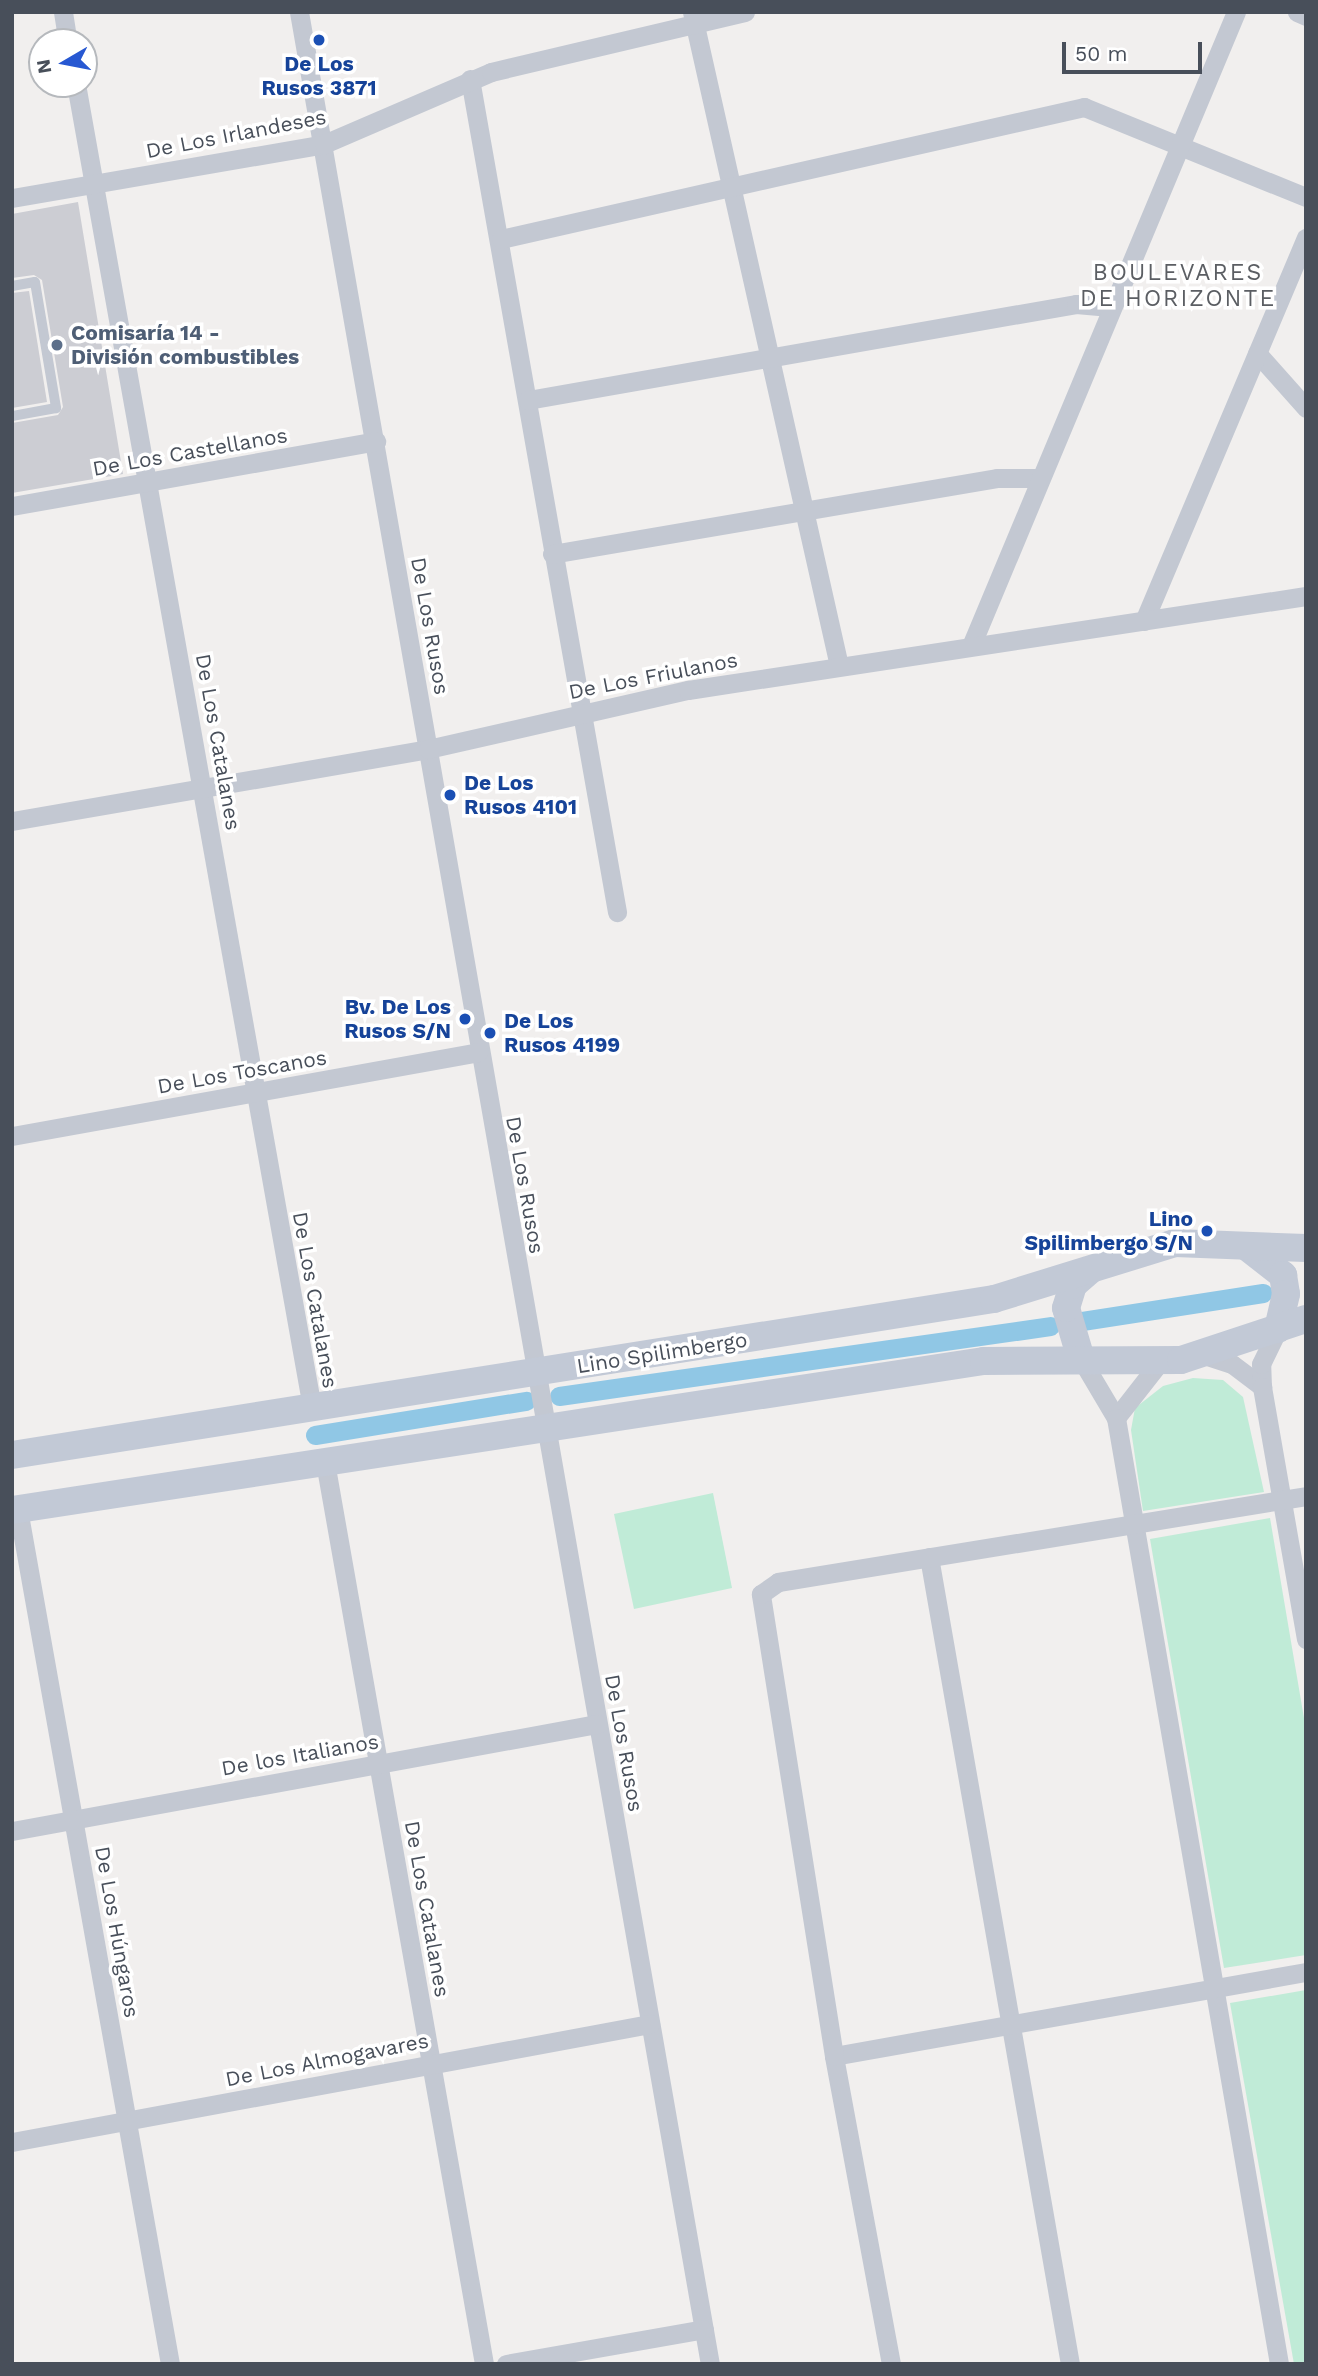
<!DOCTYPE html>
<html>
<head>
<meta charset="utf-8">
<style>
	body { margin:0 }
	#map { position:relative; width:1318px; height:2376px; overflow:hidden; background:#f1efee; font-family:"Work Sans",sans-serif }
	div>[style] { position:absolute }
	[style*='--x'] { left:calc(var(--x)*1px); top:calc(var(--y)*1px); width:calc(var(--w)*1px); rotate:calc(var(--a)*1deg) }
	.green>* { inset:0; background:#c0ebd7 }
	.canal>* { height:19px; margin:-9.5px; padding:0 9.5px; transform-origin:9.5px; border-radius:9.5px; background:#90c7e5 }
	.building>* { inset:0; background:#cccdd3 }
	.lane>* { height:10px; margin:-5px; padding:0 5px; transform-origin:5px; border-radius:5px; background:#c3c8d2 }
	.street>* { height:19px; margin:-9.5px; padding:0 9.5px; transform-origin:9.5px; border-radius:9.5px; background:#c3c8d2 }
	.secondary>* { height:28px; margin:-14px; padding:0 14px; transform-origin:14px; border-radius:14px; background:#c2c9d6 }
	.dots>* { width:19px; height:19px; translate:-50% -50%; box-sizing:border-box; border:4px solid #fff; border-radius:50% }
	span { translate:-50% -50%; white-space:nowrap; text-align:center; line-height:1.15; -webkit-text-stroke:7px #fff; paint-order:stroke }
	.transit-label { font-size:21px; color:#164399; font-weight:700 }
	.left { translate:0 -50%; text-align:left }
	.right { translate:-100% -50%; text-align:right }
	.street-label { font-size:21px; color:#484f5a }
	.service-label { font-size:21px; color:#4e5e75; font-weight:700 }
	.neighbourhood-label { font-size:23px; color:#5b5e63; letter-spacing:2px }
	.frame { position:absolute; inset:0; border:14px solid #484f5a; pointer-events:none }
	.north { position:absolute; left:28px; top:28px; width:70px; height:70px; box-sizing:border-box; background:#fff; border:2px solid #b6b9bd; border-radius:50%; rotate:260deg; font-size:19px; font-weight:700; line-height:28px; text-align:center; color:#484f5a }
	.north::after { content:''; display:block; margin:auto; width:24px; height:32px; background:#2758d2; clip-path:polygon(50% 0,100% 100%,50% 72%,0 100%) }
	.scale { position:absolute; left:1062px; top:42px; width:140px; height:32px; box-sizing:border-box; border:4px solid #484f5a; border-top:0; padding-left:9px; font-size:21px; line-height:24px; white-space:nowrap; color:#484f5a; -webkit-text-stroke:5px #fff; paint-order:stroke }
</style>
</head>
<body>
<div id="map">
	<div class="green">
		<i style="clip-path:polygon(1193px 1378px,1223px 1380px,1243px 1397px,1264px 1492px,1143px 1511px,1131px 1430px,1135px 1408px,1163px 1386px)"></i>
		<i style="clip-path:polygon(713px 1493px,732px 1588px,634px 1609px,614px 1514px)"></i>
		<i style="clip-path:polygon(1270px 1518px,1306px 1730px,1306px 1955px,1224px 1968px,1150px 1539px)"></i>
		<i style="clip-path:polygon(1306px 1990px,1306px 2364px,1294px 2364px,1230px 2003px)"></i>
	</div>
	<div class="canal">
		<i style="--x:1082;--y:1321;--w:183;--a:-8.8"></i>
		<i style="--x:559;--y:1396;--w:496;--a:-8.1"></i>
		<i style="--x:315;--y:1435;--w:214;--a:-9.2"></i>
	</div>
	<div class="building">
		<i style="clip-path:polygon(78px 202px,123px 474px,12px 493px,12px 423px,58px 415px,63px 407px,42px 280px,34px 275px,12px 278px,12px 214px)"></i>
		<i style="clip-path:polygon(29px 291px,47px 402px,12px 408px,12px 293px)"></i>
	</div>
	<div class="lane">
		<i style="--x:12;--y:286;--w:23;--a:-10"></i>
		<i style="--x:35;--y:282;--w:128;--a:80.5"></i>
		<i style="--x:56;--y:408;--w:45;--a:169.7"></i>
	</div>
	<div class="street">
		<i style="--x:63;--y:12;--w:30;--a:81"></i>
		<i style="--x:299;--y:12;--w:2388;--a:80.09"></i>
		<i style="--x:692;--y:12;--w:670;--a:77.33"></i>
		<i style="--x:1297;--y:12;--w:10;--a:24"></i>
		<i style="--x:470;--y:79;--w:846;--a:79.99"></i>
		<i style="--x:76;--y:84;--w:1345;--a:79.89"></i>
		<i style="--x:12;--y:198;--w:317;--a:-9.8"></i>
		<i style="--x:324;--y:144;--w:182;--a:-23.3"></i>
		<i style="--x:491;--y:72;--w:261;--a:-13.3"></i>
		<i style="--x:501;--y:239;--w:598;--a:-12.76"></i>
		<i style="--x:1084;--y:107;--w:240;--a:22.1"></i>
		<i style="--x:1257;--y:353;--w:74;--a:48.3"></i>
		<i style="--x:528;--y:400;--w:556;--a:-9.94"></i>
		<i style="--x:1076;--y:304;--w:34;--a:5"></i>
		<i style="--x:12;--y:506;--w:370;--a:-10.1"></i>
		<i style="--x:552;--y:554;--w:451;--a:-9.7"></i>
		<i style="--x:997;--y:478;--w:41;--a:0"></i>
		<i style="--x:1144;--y:621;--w:416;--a:-67.1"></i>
		<i style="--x:971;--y:646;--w:687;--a:-67.32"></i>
		<i style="--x:12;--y:821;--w:422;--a:-9.8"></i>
		<i style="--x:428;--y:749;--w:267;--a:-12.8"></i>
		<i style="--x:688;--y:690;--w:625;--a:-8.65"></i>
		<i style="--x:12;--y:1136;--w:474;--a:-10.2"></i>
		<i style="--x:1204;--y:1355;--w:29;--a:18"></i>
		<i style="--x:1232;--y:1364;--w:38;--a:37"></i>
		<i style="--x:1262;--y:1387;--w:23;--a:-92"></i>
		<i style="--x:1261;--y:1364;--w:39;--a:-64"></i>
		<i style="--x:1081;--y:1359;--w:69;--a:59.3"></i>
		<i style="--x:1116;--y:1418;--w:70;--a:-52"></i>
		<i style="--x:1262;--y:1387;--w:256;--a:80.1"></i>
		<i style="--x:1116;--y:1418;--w:960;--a:80.22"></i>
		<i style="--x:325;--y:1462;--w:916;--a:80"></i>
		<i style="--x:18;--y:1509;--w:868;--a:79.92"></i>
		<i style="--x:929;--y:1557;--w:819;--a:80.09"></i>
		<i style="--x:12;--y:1831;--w:595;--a:-10.37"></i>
		<i style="--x:834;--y:2056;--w:479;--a:-10.1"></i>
		<i style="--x:12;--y:2142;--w:649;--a:-10.48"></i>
		<i style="--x:506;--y:2364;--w:201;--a:-10"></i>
		<i style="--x:891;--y:2364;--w:313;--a:-100.5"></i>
		<i style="--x:834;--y:2056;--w:468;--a:-99"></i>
		<i style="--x:761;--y:1594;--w:21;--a:-35"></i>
		<i style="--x:778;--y:1582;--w:535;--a:-9.25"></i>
	</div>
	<div class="secondary">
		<i style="--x:1247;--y:1247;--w:46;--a:37.9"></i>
		<i style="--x:1283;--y:1275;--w:19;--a:81"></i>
		<i style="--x:1286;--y:1294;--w:36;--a:103"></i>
		<i style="--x:1081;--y:1359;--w:53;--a:-106.4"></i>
		<i style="--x:1066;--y:1308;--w:24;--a:-73"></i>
		<i style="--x:1073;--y:1285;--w:21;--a:-41"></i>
		<i style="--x:12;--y:1455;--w:994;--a:-9.03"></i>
		<i style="--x:994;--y:1299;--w:189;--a:-17.2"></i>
		<i style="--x:1175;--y:1243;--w:131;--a:2.2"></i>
		<i style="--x:12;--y:1510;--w:983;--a:-8.72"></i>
		<i style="--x:984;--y:1361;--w:197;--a:-0.3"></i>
		<i style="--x:1181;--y:1360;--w:132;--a:-18.2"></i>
	</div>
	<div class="dots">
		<i style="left:319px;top:40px;background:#1a4fb4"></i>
		<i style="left:57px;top:345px;background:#5c6f8a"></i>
		<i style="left:450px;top:795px;background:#1a4fb4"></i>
		<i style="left:465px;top:1019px;background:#1a4fb4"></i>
		<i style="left:490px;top:1033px;background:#1a4fb4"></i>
		<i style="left:1207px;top:1231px;background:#1a4fb4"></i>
	</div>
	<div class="transit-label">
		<span style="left:319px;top:76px">De Los<br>Rusos 3871</span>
		<span class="left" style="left:464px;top:795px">De Los<br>Rusos 4101</span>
		<span class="right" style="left:451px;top:1019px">Bv. De Los<br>Rusos S/N</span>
		<span class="left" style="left:504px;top:1033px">De Los<br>Rusos 4199</span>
		<span class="right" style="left:1193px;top:1231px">Lino<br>Spilimbergo S/N</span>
	</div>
	<div class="street-label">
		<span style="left:236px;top:134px;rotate:-11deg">De Los Irlandeses</span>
		<span style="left:190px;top:452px;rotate:-10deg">De Los Castellanos</span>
		<span style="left:430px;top:626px;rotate:80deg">De Los Rusos</span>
		<span style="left:653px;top:676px;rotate:-11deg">De Los Friulanos</span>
		<span style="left:218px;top:742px;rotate:80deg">De Los Catalanes</span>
		<span style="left:242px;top:1072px;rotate:-10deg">De Los Toscanos</span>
		<span style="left:525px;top:1185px;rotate:80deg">De Los Rusos</span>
		<span style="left:315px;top:1300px;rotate:80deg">De Los Catalanes</span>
		<span style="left:662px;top:1353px;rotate:-9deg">Lino Spilimbergo</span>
		<span style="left:624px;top:1743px;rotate:80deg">De Los Rusos</span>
		<span style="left:300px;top:1755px;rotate:-10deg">De los Italianos</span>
		<span style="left:427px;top:1909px;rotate:80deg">De Los Catalanes</span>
		<span style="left:117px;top:1932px;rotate:80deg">De Los Húngaros</span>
		<span style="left:327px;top:2060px;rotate:-11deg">De Los Almogavares</span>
	</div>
	<div class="service-label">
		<span class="left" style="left:71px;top:345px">Comisaría 14 -<br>División combustibles</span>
	</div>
	<div class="neighbourhood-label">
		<span style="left:1178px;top:286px">BOULEVARES<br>DE HORIZONTE</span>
	</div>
	<div class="frame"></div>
	<div class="north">N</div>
	<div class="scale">50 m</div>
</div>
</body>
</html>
